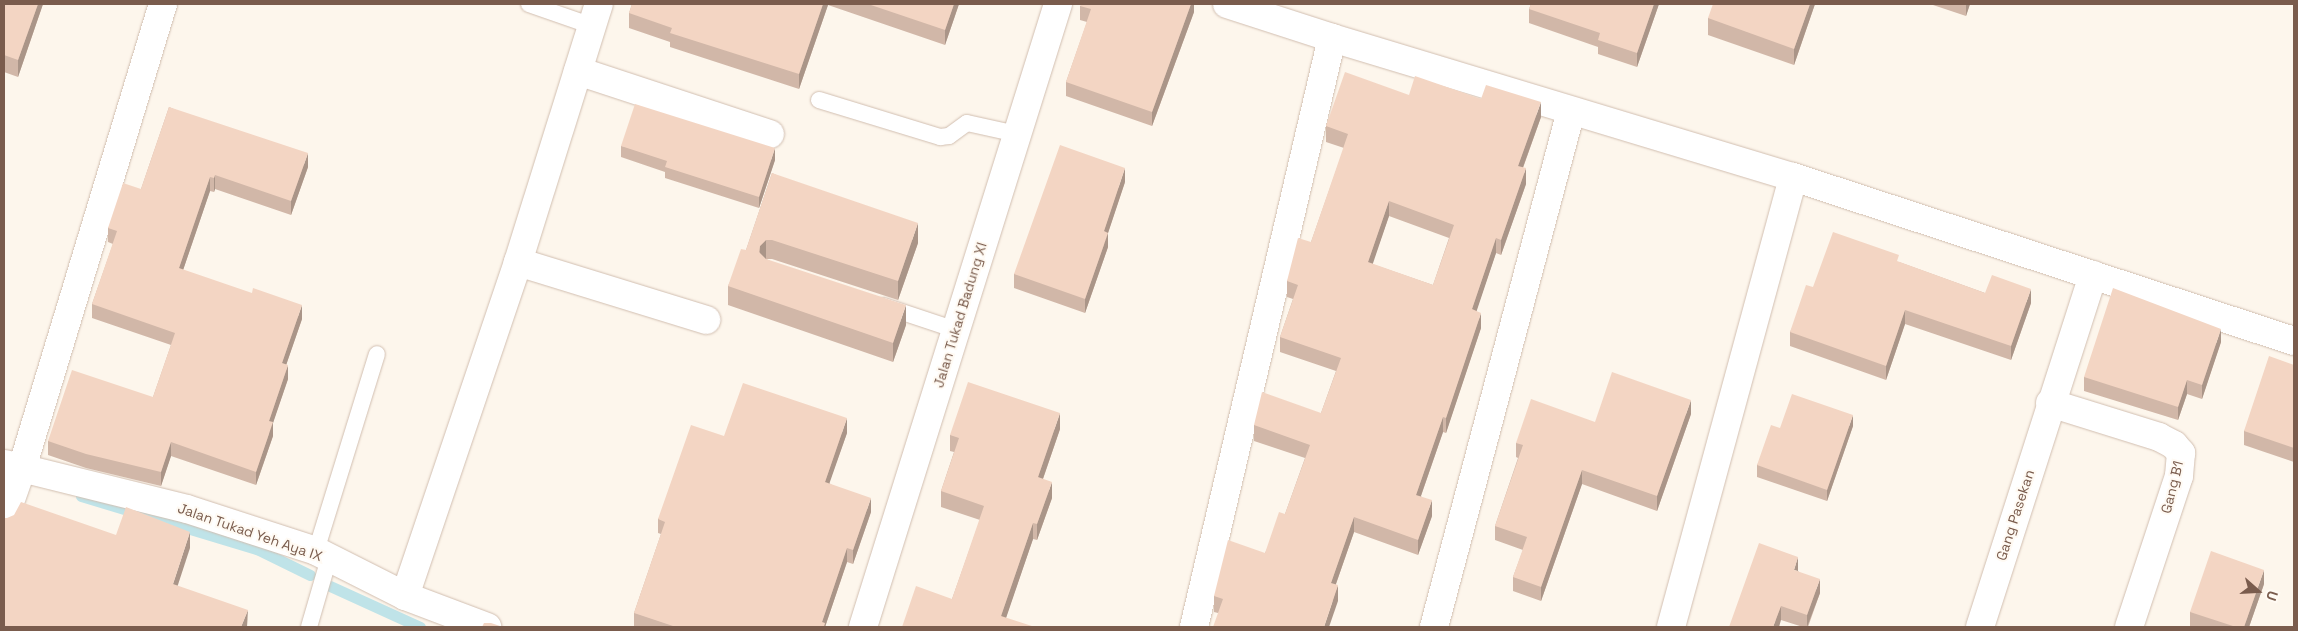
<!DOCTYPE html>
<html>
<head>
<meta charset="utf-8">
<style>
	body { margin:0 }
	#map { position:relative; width:2298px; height:631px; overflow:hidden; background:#fdf6ec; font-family:"Space Grotesk",sans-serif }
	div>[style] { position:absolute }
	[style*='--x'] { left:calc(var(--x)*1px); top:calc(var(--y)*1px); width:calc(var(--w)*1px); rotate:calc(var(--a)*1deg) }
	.stream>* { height:11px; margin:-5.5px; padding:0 5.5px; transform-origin:5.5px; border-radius:5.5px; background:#bfe3e8 }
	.roads { filter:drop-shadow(0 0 1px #d1beb0) drop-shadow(0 0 1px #d1beb0) }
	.service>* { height:16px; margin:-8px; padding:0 8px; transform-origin:8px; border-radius:8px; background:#fff }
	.minor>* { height:28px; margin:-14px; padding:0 14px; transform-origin:14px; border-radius:14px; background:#fff }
	.wall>* { inset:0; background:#d1b7a8 }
	.shaded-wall>* { inset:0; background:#aa9588 }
	.building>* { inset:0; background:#f3d5c3 }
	span { translate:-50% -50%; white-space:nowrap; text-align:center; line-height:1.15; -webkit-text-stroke:4px #fffaf3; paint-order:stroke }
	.street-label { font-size:14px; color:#7a5c4d }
	.frame { position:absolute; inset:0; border:5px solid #7a5c4d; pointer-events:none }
	.north { position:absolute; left:2233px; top:566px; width:50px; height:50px; -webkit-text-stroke:4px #fffaf3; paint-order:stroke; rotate:109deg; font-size:14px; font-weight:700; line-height:20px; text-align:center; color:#7a5c4d }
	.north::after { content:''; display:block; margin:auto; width:18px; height:22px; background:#7a5c4d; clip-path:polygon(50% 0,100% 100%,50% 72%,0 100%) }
</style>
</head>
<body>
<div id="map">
	<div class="stream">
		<i style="--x:81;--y:496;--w:184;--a:16.8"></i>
		<i style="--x:257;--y:549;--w:59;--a:26.1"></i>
		<i style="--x:330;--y:586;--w:99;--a:24.5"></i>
	</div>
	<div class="roads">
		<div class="service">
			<i style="--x:529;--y:4;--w:67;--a:19.2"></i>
			<i style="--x:819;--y:100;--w:127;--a:17"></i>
			<i style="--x:940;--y:137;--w:9;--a:-6"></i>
			<i style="--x:949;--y:136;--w:22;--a:-36"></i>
			<i style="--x:967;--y:123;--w:51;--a:12.4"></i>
			<i style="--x:884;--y:306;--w:76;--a:18.4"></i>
			<i style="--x:316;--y:551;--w:206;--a:-72.8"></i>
			<i style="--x:309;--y:627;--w:72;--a:-73.8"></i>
		</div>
		<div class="minor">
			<i style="--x:1227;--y:4;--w:110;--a:17.9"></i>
			<i style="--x:1332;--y:38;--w:481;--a:16.8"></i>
			<i style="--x:1793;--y:177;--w:527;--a:18.13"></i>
			<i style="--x:578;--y:71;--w:202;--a:18.2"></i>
			<i style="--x:518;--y:262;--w:197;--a:17.1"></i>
			<i style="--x:2050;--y:403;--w:114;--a:17.3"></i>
			<i style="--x:2159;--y:437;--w:17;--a:28"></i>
			<i style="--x:2174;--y:445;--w:11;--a:49"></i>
			<i style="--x:2181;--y:453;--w:23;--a:95"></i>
			<i style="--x:2179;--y:476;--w:159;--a:108.3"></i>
			<i style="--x:5;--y:464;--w:187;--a:13.9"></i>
			<i style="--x:187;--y:509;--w:136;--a:18"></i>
			<i style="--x:316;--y:551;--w:100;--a:26.8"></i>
			<i style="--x:405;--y:596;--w:88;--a:20.7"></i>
			<i style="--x:4;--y:519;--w:54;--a:-70.6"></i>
			<i style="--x:22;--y:468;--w:485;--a:-73.1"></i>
			<i style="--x:405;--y:596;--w:353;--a:-71.3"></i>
			<i style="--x:518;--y:262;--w:270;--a:-72.6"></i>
			<i style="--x:863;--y:627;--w:653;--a:-72.62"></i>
			<i style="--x:1194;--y:627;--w:605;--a:-76.81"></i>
			<i style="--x:1434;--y:627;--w:534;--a:-75.13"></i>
			<i style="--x:1671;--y:627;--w:466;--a:-74.8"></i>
			<i style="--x:1980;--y:627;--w:370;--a:-72.2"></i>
		</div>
	</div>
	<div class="wall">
		<i style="clip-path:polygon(4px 4px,43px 4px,18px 77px,4px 72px)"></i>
		<i style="clip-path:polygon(632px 4px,959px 4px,945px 45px,828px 5px,799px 89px,670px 47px,670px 42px,629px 28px,629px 13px)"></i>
		<i style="clip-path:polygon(1194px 4px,1194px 12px,1152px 126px,1066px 96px,1066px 82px,1087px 22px,1080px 20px,1080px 6px)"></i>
		<i style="clip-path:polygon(1531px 4px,1659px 4px,1637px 67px,1598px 54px,1598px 47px,1529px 23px,1529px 9px)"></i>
		<i style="clip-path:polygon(1815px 4px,1794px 65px,1708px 35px,1708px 18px)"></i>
		<i style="clip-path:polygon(1930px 4px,1970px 4px,1966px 16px)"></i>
		<i style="clip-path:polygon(evenodd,1409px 95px,1481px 99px,1541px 117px,1523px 168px,1526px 184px,1501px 255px,1496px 253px,1476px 311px,1481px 328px,1446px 433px,1443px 432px,1421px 496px,1432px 516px,1418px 555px,1354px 532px,1336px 584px,1338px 601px,1218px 613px,1214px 612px,1214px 596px,1265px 553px,1285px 514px,1305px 458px,1254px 441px,1254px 425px,1321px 413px,1336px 371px,1280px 352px,1280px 337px,1293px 299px,1287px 297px,1287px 281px,1311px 242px,1344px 148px,1326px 142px,1326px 126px,1409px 95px,1389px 216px,1449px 238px,1433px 285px,1372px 264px,1389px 216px)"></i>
		<i style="clip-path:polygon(169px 107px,308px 167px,291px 215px,215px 189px,214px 192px,210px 191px,183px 270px,302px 319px,286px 365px,288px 379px,273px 422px,273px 436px,256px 485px,171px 456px,161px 486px,86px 468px,48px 455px,48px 441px,153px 397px,171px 345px,92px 318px,92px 304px,113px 244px,108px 242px,108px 228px,141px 189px)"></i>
		<i style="clip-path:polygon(621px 146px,775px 160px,759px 208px,665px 178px,665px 172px,621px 157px)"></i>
		<i style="clip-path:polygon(772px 173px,918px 243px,898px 300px,772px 259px,766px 259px,906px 325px,893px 362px,728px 305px,728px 286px,746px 250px)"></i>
		<i style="clip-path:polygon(1125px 182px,1108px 233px,1108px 247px,1085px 313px,1014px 288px,1014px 274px)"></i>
		<i style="clip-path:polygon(1899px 262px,1985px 293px,2031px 303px,2011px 360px,1905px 324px,1886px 380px,1790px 346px,1790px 332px,1813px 287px)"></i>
		<i style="clip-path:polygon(2221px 342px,2202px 399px,2187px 394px,2178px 420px,2084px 391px,2084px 377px)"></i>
		<i style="clip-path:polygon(2294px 365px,2294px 462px,2244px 445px,2244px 431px)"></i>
		<i style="clip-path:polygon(1691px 414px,1657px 511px,1582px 484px,1541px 601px,1513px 591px,1513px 577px,1523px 550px,1495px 540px,1495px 526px,1518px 458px,1516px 457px,1516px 443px,1595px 422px)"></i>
		<i style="clip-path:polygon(1853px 426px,1827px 501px,1757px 477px,1757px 465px,1780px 428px)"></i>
		<i style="clip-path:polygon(1060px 429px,1043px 479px,1052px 498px,1037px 540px,1033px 539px,1006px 617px,952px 599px,980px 520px,941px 507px,941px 491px,954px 452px,950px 451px,950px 435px)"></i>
		<i style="clip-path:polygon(847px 433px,829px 483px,871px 512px,853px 564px,847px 562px,825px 627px,634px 627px,634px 613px,661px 534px,658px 533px,658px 519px,724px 436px)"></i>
		<i style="clip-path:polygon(1798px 571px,1820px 593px,1808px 627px,1803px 627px,1781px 620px,1729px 627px)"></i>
		<i style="clip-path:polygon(2264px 584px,2249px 627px,2194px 627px,2190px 626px,2190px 612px)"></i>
	</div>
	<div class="shaded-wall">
		<i style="clip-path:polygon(38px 4px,43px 4px,18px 77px,18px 60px)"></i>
		<i style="clip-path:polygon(823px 4px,828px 4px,828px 5px,799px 89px,799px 74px)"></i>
		<i style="clip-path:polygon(954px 4px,959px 4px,945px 45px,945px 30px)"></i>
		<i style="clip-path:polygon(1191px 4px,1194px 4px,1194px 12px,1152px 126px,1152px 112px)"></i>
		<i style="clip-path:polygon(1654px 4px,1659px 4px,1637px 67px,1637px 53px)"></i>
		<i style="clip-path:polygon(1810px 4px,1815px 4px,1794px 65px,1794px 49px)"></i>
		<i style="clip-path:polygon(1966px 4px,1970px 4px,1966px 16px)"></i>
		<i style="clip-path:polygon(1541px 102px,1541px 117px,1518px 181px,1518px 166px)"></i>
		<i style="clip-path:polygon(775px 148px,775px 160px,759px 208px,759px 197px)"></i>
		<i style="clip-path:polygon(308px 153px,308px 167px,291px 215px,291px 201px)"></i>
		<i style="clip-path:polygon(1125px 168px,1125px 182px,1104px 245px,1104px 231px)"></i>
		<i style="clip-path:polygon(1526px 168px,1526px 184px,1501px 255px,1501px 240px)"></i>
		<i style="clip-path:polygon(215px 175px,215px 189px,214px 192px,214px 178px)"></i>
		<i style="clip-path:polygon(210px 177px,210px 191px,179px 282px,179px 268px)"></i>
		<i style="clip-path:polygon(1389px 201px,1389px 216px,1368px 278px,1368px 262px)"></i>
		<i style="clip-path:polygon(918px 223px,918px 243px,898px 300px,898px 281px)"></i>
		<i style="clip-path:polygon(1108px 233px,1108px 247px,1085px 313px,1085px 299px)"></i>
		<i style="clip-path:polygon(1496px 238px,1496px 253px,1472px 325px,1472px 309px)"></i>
		<i style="clip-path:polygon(766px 240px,766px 259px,759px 272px,760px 246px)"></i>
		<i style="clip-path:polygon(2031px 289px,2031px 303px,2011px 360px,2011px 346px)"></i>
		<i style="clip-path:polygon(302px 305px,302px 319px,282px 377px,282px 363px)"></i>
		<i style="clip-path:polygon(906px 305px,906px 325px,893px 362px,893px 343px)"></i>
		<i style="clip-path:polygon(1905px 310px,1905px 324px,1886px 380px,1886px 366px)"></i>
		<i style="clip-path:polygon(1481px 313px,1481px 328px,1446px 433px,1446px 418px)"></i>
		<i style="clip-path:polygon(2221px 329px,2221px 342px,2202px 399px,2202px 385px)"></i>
		<i style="clip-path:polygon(288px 365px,288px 379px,269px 435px,269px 421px)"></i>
		<i style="clip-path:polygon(2187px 380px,2187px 394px,2178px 420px,2178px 407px)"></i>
		<i style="clip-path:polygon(1691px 400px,1691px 414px,1657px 511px,1657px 496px)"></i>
		<i style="clip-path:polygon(1060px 413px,1060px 429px,1038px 493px,1038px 477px)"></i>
		<i style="clip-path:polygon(1853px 415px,1853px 426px,1827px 501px,1827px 490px)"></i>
		<i style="clip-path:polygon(1443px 417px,1443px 432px,1416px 510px,1416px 495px)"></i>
		<i style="clip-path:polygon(847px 418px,847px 433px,825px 496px,825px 482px)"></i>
		<i style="clip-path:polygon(273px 422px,273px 436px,256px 485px,256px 472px)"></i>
		<i style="clip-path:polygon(171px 442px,171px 456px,161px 486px,161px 472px)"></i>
		<i style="clip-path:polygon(1582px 470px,1582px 484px,1541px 601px,1541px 587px)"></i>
		<i style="clip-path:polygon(1052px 482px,1052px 498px,1037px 540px,1037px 524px)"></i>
		<i style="clip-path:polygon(871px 498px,871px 512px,853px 564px,853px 550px)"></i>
		<i style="clip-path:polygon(1432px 500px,1432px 516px,1418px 555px,1418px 540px)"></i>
		<i style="clip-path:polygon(1354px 517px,1354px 532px,1331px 598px,1331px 583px)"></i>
		<i style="clip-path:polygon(1033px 523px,1033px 539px,1003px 627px,1001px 616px)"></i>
		<i style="clip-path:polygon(190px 532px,190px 548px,173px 600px,173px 584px)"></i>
		<i style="clip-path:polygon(847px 548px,847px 562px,825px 627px,822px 627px,822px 622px)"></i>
		<i style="clip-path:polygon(1798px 557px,1798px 571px,1794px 570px)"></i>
		<i style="clip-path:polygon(2264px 570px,2264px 584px,2249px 627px,2244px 627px)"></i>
		<i style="clip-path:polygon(1820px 579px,1820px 593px,1807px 627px,1807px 615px)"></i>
		<i style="clip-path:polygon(1338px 585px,1338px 601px,1329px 627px,1324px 627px)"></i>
		<i style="clip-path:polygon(1781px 606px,1781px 620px,1779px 627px,1773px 627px)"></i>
		<i style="clip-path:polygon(248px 610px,247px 627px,241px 627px)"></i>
	</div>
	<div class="building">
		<i style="clip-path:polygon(4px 4px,38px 4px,18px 60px,4px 55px)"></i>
		<i style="clip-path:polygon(632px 4px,823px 4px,799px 74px,670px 33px,672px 28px,629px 13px)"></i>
		<i style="clip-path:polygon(868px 4px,954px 4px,945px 30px)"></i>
		<i style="clip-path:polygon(1081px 4px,1191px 4px,1152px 112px,1066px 82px,1091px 9px,1080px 6px)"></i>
		<i style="clip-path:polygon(1531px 4px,1654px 4px,1637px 53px,1598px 40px,1600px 33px,1529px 9px)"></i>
		<i style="clip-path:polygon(1713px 4px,1810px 4px,1794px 49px,1708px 18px)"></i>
		<i style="clip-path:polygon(evenodd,1345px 72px,1409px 95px,1415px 76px,1481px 99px,1486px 85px,1541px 102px,1518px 166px,1526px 168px,1501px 240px,1496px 238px,1472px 309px,1481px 313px,1446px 418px,1443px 417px,1416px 495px,1432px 500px,1418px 540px,1354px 517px,1331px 583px,1338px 585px,1324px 627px,1213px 627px,1223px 599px,1214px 596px,1228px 540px,1265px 553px,1279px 512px,1285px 514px,1310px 445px,1254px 425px,1262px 392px,1321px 413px,1341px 358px,1280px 337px,1298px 285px,1287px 281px,1298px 238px,1311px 242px,1348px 134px,1326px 126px,1345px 72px,1389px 201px,1454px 225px,1433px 285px,1368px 262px,1389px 201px)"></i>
		<i style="clip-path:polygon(635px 104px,775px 148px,759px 197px,665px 167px,667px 161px,621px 146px)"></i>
		<i style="clip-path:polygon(169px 107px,308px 153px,291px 201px,215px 175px,214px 178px,210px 177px,179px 268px,252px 293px,253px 288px,302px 305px,282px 363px,288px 365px,269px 421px,273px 422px,256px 472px,171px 442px,161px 472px,86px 454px,48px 441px,72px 370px,153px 397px,175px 333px,92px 304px,117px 231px,108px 228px,123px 183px,141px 189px)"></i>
		<i style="clip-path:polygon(1060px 145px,1125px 168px,1104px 231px,1108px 233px,1085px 299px,1014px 274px)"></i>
		<i style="clip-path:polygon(772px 173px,918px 223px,898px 281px,772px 240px,766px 240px,760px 246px,759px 252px,766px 259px,906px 305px,893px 343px,728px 286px,741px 249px,746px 250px)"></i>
		<i style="clip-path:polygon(1833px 232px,1899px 255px,1897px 261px,1985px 293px,1992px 275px,2031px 289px,2011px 346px,1905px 310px,1886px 366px,1790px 332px,1806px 285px,1813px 287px)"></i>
		<i style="clip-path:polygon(2113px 288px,2221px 329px,2202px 385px,2187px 380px,2178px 407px,2084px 377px)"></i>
		<i style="clip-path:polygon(2269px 356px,2294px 365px,2294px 448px,2244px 431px)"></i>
		<i style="clip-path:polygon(1612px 372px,1691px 400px,1657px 496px,1582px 470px,1541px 587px,1513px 577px,1527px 537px,1495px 526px,1523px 445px,1516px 443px,1531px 399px,1595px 422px)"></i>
		<i style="clip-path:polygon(968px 382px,1060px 413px,1038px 477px,1052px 482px,1037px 524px,1033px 523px,1001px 616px,1035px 627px,902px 627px,916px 586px,952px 599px,984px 506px,941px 491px,959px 438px,950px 435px)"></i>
		<i style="clip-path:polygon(743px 383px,847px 418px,825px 482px,871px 498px,853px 550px,847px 548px,822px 622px,825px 623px,824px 627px,676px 627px,634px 613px,665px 522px,658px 519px,691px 425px,724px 436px)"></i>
		<i style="clip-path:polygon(1792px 394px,1853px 415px,1827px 490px,1757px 465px,1771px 425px,1780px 428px)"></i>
		<i style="clip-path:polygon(21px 502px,116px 535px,126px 507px,190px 532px,173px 584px,248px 610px,241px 627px,4px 627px,4px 518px,7px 518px,14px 515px)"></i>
		<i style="clip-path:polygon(1759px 543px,1798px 557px,1794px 570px,1820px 579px,1807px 615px,1781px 606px,1773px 627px,1729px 627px)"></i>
		<i style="clip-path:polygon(2211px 551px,2264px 570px,2244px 627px,2236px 627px,2190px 612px)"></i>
		<i style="clip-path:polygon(484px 623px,491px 623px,503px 627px,482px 627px)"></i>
	</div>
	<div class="street-label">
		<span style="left:960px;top:315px;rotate:-73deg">Jalan Tukad Badung XI</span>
		<span style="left:2172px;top:487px;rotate:-76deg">Gang B1</span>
		<span style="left:2015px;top:515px;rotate:-72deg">Gang Pasekan</span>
		<span style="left:250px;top:532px;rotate:19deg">Jalan Tukad Yeh Aya IX</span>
	</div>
	<div class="frame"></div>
	<div class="north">U</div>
</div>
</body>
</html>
